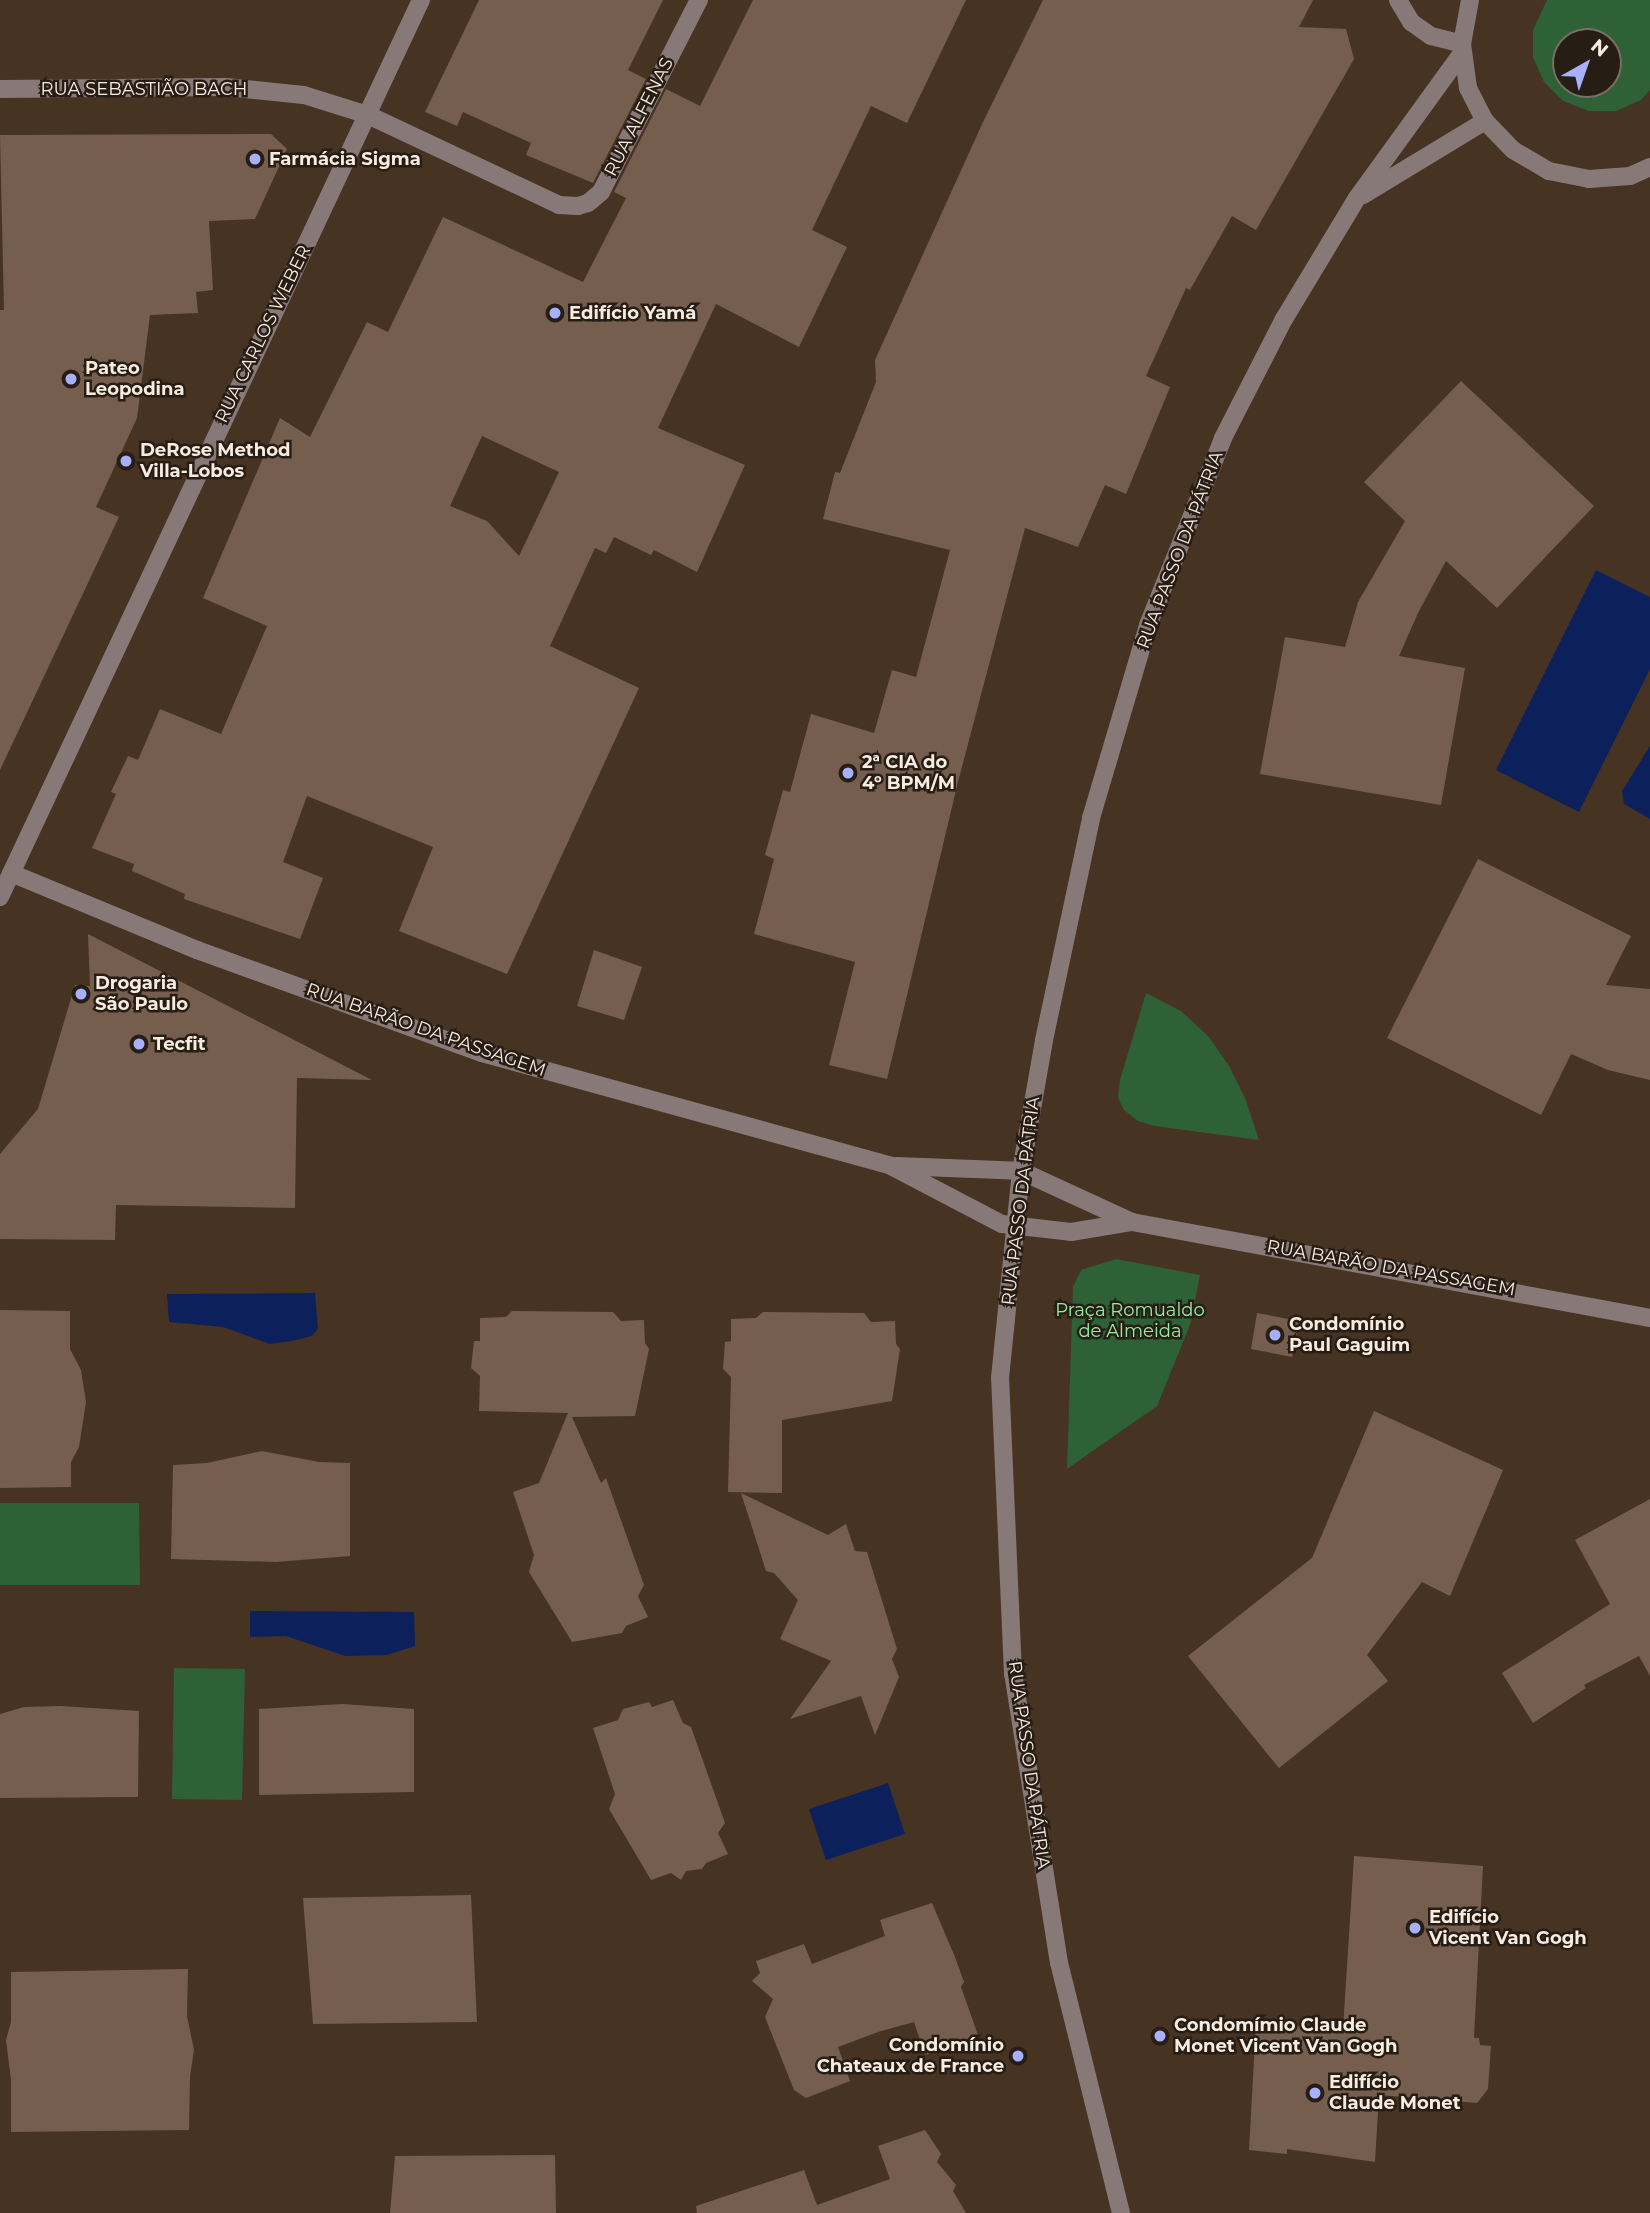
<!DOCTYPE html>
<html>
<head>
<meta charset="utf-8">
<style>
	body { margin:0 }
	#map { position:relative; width:1650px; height:2213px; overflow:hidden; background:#473322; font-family:Montserrat,sans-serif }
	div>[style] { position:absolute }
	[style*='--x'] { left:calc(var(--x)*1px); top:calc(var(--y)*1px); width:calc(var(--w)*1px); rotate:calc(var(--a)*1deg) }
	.green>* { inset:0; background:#2e6136 }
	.water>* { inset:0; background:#0c215b }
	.building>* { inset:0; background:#755e4d }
	.minor>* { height:18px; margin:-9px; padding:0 9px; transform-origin:9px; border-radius:9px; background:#887979 }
	.dots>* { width:19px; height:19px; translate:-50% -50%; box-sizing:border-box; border:4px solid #261d15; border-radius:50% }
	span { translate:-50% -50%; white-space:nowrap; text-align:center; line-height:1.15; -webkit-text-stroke:5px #261d15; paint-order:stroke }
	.street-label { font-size:18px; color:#f8ebe0 }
	.poi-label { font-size:18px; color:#f8ebe0; font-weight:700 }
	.left { translate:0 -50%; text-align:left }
	.right { translate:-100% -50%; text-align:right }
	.park-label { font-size:18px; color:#94eea0 }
	.north { position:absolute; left:1552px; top:28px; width:70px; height:70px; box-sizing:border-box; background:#261d15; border:2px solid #7a6f66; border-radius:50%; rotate:40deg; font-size:19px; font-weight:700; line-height:28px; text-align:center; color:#f8ebe0 }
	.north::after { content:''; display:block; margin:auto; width:24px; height:32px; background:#a8b0fc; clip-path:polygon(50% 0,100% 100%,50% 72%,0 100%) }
</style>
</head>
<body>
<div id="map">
	<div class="green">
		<i style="clip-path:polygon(evenodd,1547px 0,1650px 0,1650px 90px,1641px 100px,1616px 111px,1589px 111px,1563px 101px,1544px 82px,1533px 57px,1533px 30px,1547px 0,1566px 42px,1608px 42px,1608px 84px,1566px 84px,1566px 42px)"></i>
		<i style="clip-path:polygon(1146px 993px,1181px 1011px,1209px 1037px,1229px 1066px,1245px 1098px,1259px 1140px,1155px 1126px,1138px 1121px,1124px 1110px,1118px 1098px,1120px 1080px)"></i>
		<i style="clip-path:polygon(1116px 1259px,1200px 1275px,1190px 1325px,1157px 1406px,1067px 1469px,1073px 1287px,1081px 1270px)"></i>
		<i style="clip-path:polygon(0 1503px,139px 1503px,140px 1585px,0 1585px)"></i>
		<i style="clip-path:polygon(174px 1668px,245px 1669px,242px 1800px,172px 1799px)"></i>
	</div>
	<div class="water">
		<i style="clip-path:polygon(1596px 570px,1650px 597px,1650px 669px,1579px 812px,1496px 770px)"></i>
		<i style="clip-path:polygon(1650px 746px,1650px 819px,1624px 804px,1622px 791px)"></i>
		<i style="clip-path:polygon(315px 1293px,318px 1329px,312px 1336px,292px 1341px,270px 1344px,223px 1327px,169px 1322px,167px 1294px)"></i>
		<i style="clip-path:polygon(250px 1611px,414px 1612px,415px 1646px,387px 1655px,345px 1656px,286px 1636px,250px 1637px)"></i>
		<i style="clip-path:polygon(888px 1783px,905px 1834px,826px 1860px,809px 1809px)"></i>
	</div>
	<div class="building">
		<i style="clip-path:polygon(479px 0,663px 0,628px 70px,646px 79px,593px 183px,526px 155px,531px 143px,463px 112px,457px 126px,425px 112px)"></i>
		<i style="clip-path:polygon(evenodd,753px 0,966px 0,907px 123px,871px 106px,812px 230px,847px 247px,799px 347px,716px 304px,658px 428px,745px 465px,697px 572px,654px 550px,651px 555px,614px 537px,606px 553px,595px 548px,550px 646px,639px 688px,507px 974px,399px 931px,433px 847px,307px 796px,283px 862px,323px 878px,300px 939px,184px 899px,185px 894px,132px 871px,134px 864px,92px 848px,116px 794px,111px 792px,128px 756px,138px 760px,160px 709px,221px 734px,267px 626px,203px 598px,280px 418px,310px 437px,367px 322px,388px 332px,443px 217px,583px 282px,626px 198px,614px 192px,666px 89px,700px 106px,753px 0,482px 436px,559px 472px,519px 556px,487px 521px,450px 506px,482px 436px)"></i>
		<i style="clip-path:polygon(1043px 0,1313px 0,1299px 27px,1346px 29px,1354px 59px,1256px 230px,1232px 216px,1190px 290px,1186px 288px,1146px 376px,1170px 387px,1126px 494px,1105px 485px,1078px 547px,1025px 528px,958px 782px,887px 1079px,829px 1065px,855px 962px,754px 934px,774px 859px,765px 855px,783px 790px,790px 792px,811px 714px,874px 733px,892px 670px,916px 677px,950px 550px,823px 519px,835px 472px,840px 473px,876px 382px,875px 360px,983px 122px)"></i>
		<i style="clip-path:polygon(271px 134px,287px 149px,255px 219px,209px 221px,213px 290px,196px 292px,198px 313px,150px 315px,137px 418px,96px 507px,119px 517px,0 770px,0 310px,4px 310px,0 135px)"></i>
		<i style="clip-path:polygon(1461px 381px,1594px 506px,1497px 608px,1446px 561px,1418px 613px,1399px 656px,1465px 668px,1441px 805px,1260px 774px,1285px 637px,1345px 647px,1358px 602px,1405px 521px,1364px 482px)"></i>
		<i style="clip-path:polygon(1478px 859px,1631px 936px,1606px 985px,1650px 989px,1650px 1080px,1608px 1070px,1571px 1054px,1541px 1115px,1387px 1038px)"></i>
		<i style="clip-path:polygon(88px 934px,372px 1080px,297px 1078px,295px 1208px,116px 1205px,115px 1240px,0 1239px,0 1154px,38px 1109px,75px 985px,90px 986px)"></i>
		<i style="clip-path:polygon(594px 950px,642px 967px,624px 1020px,577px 1006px)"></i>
		<i style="clip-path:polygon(0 1310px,70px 1311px,70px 1349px,81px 1370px,86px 1402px,79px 1447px,71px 1462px,71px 1487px,0 1488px)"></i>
		<i style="clip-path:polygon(512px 1311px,613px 1312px,621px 1321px,644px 1320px,645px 1343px,649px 1349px,635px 1416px,572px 1417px,601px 1483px,606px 1478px,644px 1585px,638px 1596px,648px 1617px,626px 1626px,622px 1633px,572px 1642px,529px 1572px,534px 1555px,513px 1492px,539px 1483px,568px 1413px,479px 1411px,480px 1376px,471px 1368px,474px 1341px,480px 1341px,480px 1318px,506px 1317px)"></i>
		<i style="clip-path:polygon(763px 1312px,864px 1313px,871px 1322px,895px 1321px,896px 1344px,900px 1349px,892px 1401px,782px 1420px,782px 1493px,728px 1492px,731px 1377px,723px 1369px,725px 1342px,731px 1341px,731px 1319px,756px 1318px)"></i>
		<i style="clip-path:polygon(1257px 1313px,1299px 1321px,1292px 1357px,1251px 1349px)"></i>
		<i style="clip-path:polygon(1374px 1411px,1503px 1470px,1450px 1596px,1422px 1582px,1367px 1655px,1388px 1681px,1279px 1768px,1188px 1656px,1312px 1558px)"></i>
		<i style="clip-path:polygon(262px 1451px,319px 1462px,350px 1463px,350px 1556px,276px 1562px,171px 1559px,173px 1465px,207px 1463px)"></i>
		<i style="clip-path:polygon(741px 1493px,828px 1535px,846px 1524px,855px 1551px,867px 1552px,897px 1649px,892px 1659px,899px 1677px,875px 1735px,861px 1696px,790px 1719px,831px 1661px,780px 1639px,798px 1600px,774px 1573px,766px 1571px)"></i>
		<i style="clip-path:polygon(1650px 1499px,1650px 1676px,1639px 1656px,1584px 1685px,1586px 1688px,1533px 1723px,1502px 1673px,1610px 1604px,1575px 1540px)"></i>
		<i style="clip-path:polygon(673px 1700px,683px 1723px,691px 1727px,725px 1823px,718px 1833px,728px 1854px,706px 1863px,702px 1869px,686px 1871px,681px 1880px,671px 1873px,651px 1880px,609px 1809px,615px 1794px,593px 1728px,618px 1720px,623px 1709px,649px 1702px,652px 1707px)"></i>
		<i style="clip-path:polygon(342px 1704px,414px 1709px,414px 1792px,259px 1795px,259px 1709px)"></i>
		<i style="clip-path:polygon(24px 1707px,60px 1706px,139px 1711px,138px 1797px,0 1798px,0 1714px)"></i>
		<i style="clip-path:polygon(1354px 1856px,1483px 1866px,1474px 2038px,1479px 2038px,1480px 2045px,1491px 2046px,1488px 2089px,1477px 2103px,1379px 2095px,1375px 2162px,1287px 2149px,1287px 2154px,1249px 2150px,1256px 2023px,1343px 2029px)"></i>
		<i style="clip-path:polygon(471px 1895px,477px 2022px,313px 2024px,303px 1898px)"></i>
		<i style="clip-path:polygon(932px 1903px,955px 1957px,964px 1982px,961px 1987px,978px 2035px,925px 2055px,914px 2022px,878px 2032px,838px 2047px,850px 2081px,806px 2098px,794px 2090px,765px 2017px,773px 1999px,752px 1981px,760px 1973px,756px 1961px,804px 1944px,812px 1964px,885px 1936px,880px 1920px)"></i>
		<i style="clip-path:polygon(188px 1969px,187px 2016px,194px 2050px,190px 2076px,189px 2130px,11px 2132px,11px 2080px,6px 2040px,11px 2022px,11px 1972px)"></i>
		<i style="clip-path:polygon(925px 2130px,941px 2154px,937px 2162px,956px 2185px,953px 2191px,966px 2213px,697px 2213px,696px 2206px,804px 2170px,817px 2205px,890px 2179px,878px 2146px)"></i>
		<i style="clip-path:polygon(555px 2155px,556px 2213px,390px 2213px,395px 2156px)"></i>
	</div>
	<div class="minor">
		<i style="--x:1398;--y:0;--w:26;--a:59"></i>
		<i style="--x:1411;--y:22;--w:24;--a:35"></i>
		<i style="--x:1431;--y:36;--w:32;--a:14"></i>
		<i style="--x:1470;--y:0;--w:45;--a:100.3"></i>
		<i style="--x:1462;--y:44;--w:44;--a:82.2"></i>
		<i style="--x:1468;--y:88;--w:37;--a:63"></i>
		<i style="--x:1485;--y:121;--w:40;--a:46"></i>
		<i style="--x:1513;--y:150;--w:42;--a:30.3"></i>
		<i style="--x:1549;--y:171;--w:41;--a:11.3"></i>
		<i style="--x:1589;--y:179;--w:41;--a:-4.2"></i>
		<i style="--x:1630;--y:176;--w:22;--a:-24"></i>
		<i style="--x:0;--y:89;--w:226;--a:-0.5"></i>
		<i style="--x:226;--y:87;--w:78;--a:5.9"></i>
		<i style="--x:304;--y:95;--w:67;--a:17.4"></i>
		<i style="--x:368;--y:115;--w:211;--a:25.2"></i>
		<i style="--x:559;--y:205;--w:19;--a:3"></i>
		<i style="--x:578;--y:206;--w:10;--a:-17"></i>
		<i style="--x:588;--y:203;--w:17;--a:-40"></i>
		<i style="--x:601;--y:192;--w:216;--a:-63"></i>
		<i style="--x:1363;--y:195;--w:143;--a:-31.2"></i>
		<i style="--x:11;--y:873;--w:201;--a:22.5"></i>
		<i style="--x:197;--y:950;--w:303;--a:19.9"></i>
		<i style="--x:482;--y:1053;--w:424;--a:15.4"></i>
		<i style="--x:891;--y:1166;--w:125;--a:27.6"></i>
		<i style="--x:1002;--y:1224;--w:69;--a:6.6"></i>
		<i style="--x:1071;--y:1232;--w:62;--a:-9.3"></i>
		<i style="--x:0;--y:897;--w:991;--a:-64.86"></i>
		<i style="--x:897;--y:1166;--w:124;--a:2.3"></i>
		<i style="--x:1021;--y:1171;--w:122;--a:24.7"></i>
		<i style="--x:1132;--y:1222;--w:527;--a:10.5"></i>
		<i style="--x:1121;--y:2213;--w:258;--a:-103.9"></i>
		<i style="--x:1059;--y:1963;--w:293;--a:-99"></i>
		<i style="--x:1013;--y:1674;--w:296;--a:-92.5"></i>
		<i style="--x:1000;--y:1378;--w:208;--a:-84.2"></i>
		<i style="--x:1021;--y:1171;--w:133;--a:-80"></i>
		<i style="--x:1044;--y:1040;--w:227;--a:-78"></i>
		<i style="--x:1091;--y:818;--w:201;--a:-73.5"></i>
		<i style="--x:1148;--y:625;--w:201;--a:-68.1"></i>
		<i style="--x:1223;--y:438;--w:134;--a:-62.9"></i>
		<i style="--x:1284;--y:319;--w:141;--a:-58.9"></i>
		<i style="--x:1357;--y:198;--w:179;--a:-54.1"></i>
	</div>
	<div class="dots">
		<i style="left:255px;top:159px;background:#a8b0fc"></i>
		<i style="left:555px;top:313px;background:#a8b0fc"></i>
		<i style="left:71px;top:379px;background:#a8b0fc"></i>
		<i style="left:126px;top:461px;background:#a8b0fc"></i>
		<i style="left:848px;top:773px;background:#a8b0fc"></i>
		<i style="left:81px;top:994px;background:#a8b0fc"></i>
		<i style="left:139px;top:1044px;background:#a8b0fc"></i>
		<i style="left:1275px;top:1335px;background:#a8b0fc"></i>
		<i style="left:1415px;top:1928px;background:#a8b0fc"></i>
		<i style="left:1160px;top:2036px;background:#a8b0fc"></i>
		<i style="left:1018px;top:2056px;background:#a8b0fc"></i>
		<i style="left:1315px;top:2093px;background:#a8b0fc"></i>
	</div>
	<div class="street-label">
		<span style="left:144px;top:89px">RUA SEBASTIÃO BACH</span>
		<span style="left:639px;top:117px;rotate:-63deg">RUA ALFENAS</span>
		<span style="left:263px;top:334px;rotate:-64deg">RUA CARLOS WEBER</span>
		<span style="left:1180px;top:550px;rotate:-69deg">RUA PASSO DA PÁTRIA</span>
		<span style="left:426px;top:1030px;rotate:19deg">RUA BARÃO DA PASSAGEM</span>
		<span style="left:1021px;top:1201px;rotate:-83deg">RUA PASSO DA PÁTRIA</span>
		<span style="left:1391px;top:1268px;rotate:10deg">RUA BARÃO DA PASSAGEM</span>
		<span style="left:1029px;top:1765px;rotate:82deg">RUA PASSO DA PÁTRIA</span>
	</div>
	<div class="poi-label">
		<span class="left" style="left:269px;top:159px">Farmácia Sigma</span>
		<span class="left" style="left:569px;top:313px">Edifício Yamá</span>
		<span class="left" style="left:85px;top:379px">Pateo<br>Leopodina</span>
		<span class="left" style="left:140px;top:461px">DeRose Method<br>Villa-Lobos</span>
		<span class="left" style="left:862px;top:773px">2ª CIA do<br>4º BPM/M</span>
		<span class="left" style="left:95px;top:994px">Drogaria<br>São Paulo</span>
		<span class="left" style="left:153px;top:1044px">Tecfit</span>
		<span class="left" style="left:1289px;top:1335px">Condomínio<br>Paul Gaguim</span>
		<span class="left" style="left:1429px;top:1928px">Edifício<br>Vicent Van Gogh</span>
		<span class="left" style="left:1174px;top:2036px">Condomímio Claude<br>Monet Vicent Van Gogh</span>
		<span class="right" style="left:1004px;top:2056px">Condomínio<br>Chateaux de France</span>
		<span class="left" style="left:1329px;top:2093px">Edifício<br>Claude Monet</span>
	</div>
	<div class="park-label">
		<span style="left:1130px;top:1321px">Praça Romualdo<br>de Almeida</span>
	</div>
	<div class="north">N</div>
</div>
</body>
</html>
